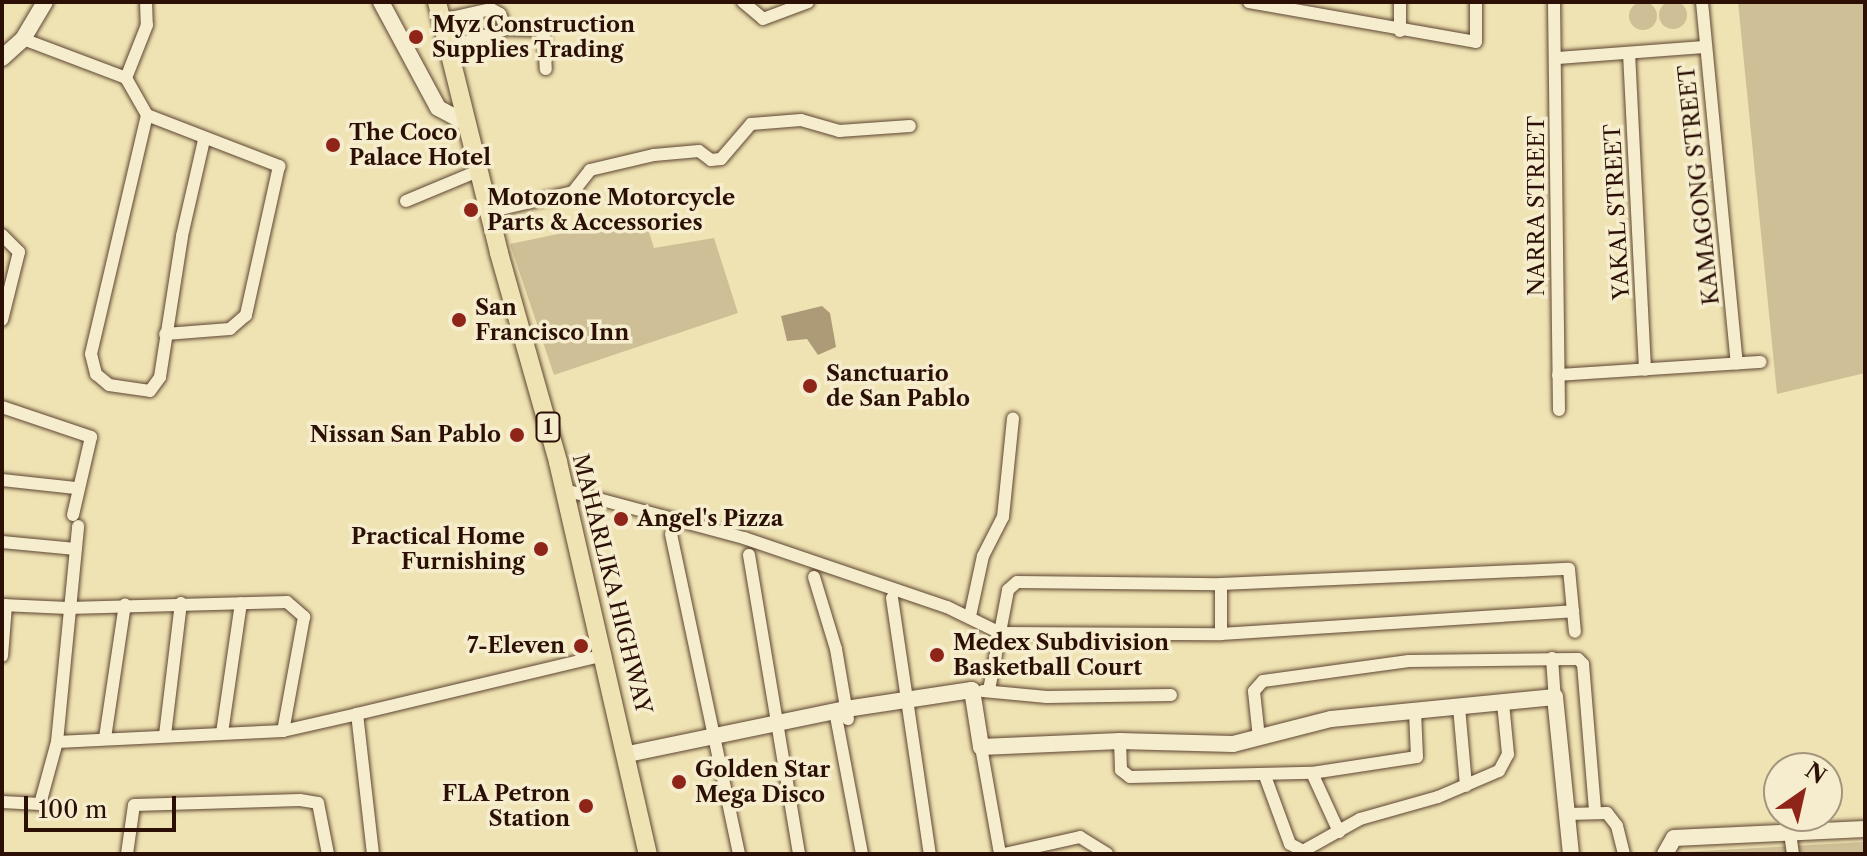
<!DOCTYPE html>
<html>
<head>
<meta charset="utf-8">
<style>
	body { margin:0 }
	#map { position:relative; width:1867px; height:856px; overflow:hidden; background:#f0e3b3; font-family:"Libre Caslon Text",serif }
	div>[style] { position:absolute }
	[style*='--x'] { left:calc(var(--x)*1px); top:calc(var(--y)*1px); width:calc(var(--w)*1px); rotate:calc(var(--a)*1deg) }
	.green>* { inset:0; background:#cfbf96 }
	.round { border-radius:50% }
	.water>* { inset:0; background:#ad9b78 }
	.roads { filter:drop-shadow(0 0 2px #5d4531) drop-shadow(0 0 2px #5d4531) }
	.street>* { height:12px; margin:-6px; padding:0 6px; transform-origin:6px; border-radius:6px; background:#f5edce }
	.secondary>* { height:16px; margin:-8px; padding:0 8px; transform-origin:8px; border-radius:8px; background:#f5edce }
	.primary>* { height:18px; margin:-9px; padding:0 9px; transform-origin:9px; border-radius:9px; background:#f0e3b3 }
	.dots>* { width:22px; height:22px; translate:-50% -50%; box-sizing:border-box; border:4px solid #f5edce; border-radius:50% }
	span { translate:-50% -50%; white-space:nowrap; text-align:center; line-height:1.15; -webkit-text-stroke:7px #f5edce; paint-order:stroke }
	.shield-label span { padding:2px 6px; background:#f5edce; border:2px solid; border-radius:6px; -webkit-text-stroke-width:0 }
	.shield-label { font-size:20px; color:#2c1006; font-weight:700 }
	.poi-label { font-size:22px; color:#2c1006; font-weight:700 }
	.left { translate:0 -50%; text-align:left }
	.right { translate:-100% -50%; text-align:right }
	.street-label { font-size:22px; color:#2c1006 }
	.frame { position:absolute; inset:0; border:4px solid #2c1006; pointer-events:none }
	.north { position:absolute; left:1763px; top:752px; width:80px; height:80px; box-sizing:border-box; background:#f5edce; border:2px solid #a5957e; border-radius:50%; rotate:34deg; font-size:22px; font-weight:700; line-height:32px; text-align:center; color:#2c1006 }
	.north::after { content:''; display:block; margin:auto; width:28px; height:36px; background:#8f2418; clip-path:polygon(50% 0,100% 100%,50% 72%,0 100%) }
	.scale { position:absolute; left:24px; top:796px; width:152px; height:36px; box-sizing:border-box; border:4px solid #2c1006; border-top:0; padding-left:10px; font-size:24px; line-height:28px; white-space:nowrap; color:#2c1006; -webkit-text-stroke:6px #f5edce; paint-order:stroke }
</style>
</head>
<body>
<div id="map">
	<div class="green">
		<i class="round" style="left:1659px;top:1px;width:28px;height:28px"></i>
		<i style="clip-path:polygon(1738px 2px,1865px 2px,1865px 373px,1777px 394px)"></i>
		<i class="round" style="left:1629px;top:2px;width:28px;height:28px"></i>
		<i style="clip-path:polygon(644px 216px,654px 248px,714px 238px,738px 313px,554px 375px,510px 244px)"></i>
		<i style="clip-path:polygon(1865px 842px,1865px 854px,1683px 852px)"></i>
	</div>
	<div class="water">
		<i style="clip-path:polygon(822px 306px,830px 313px,836px 347px,818px 355px,807px 339px,787px 341px,781px 316px)"></i>
	</div>
	<div class="roads">
		<div class="street">
			<i style="--x:146;--y:2;--w:23;--a:88"></i>
			<i style="--x:147;--y:25;--w:57;--a:111.6"></i>
			<i style="--x:126;--y:78;--w:43;--a:60.4"></i>
			<i style="--x:147;--y:115;--w:142;--a:21.1"></i>
			<i style="--x:279;--y:166;--w:153;--a:102.5"></i>
			<i style="--x:246;--y:315;--w:21;--a:139"></i>
			<i style="--x:230;--y:329;--w:65;--a:175.6"></i>
			<i style="--x:743;--y:2;--w:26;--a:40"></i>
			<i style="--x:763;--y:19;--w:48;--a:-20.7"></i>
			<i style="--x:1249;--y:2;--w:230;--a:10"></i>
			<i style="--x:1476;--y:42;--w:40;--a:-90"></i>
			<i style="--x:1400;--y:2;--w:29;--a:90"></i>
			<i style="--x:1554;--y:2;--w:408;--a:89.3"></i>
			<i style="--x:1702;--y:2;--w:363;--a:84.5"></i>
			<i style="--x:441;--y:20;--w:51;--a:-12.4"></i>
			<i style="--x:491;--y:9;--w:10;--a:29"></i>
			<i style="--x:500;--y:14;--w:16;--a:68"></i>
			<i style="--x:506;--y:29;--w:32;--a:2"></i>
			<i style="--x:538;--y:30;--w:8;--a:40"></i>
			<i style="--x:544;--y:35;--w:34;--a:87"></i>
			<i style="--x:23;--y:39;--w:110;--a:20.7"></i>
			<i style="--x:448;--y:48;--w:61;--a:-18.1"></i>
			<i style="--x:1629;--y:53;--w:317;--a:87.1"></i>
			<i style="--x:1557;--y:58;--w:148;--a:-4.3"></i>
			<i style="--x:147;--y:115;--w:245;--a:103.2"></i>
			<i style="--x:91;--y:354;--w:21;--a:76"></i>
			<i style="--x:96;--y:374;--w:17;--a:40"></i>
			<i style="--x:109;--y:385;--w:41;--a:8.3"></i>
			<i style="--x:150;--y:391;--w:17;--a:-54"></i>
			<i style="--x:160;--y:377;--w:143;--a:-81.1"></i>
			<i style="--x:182;--y:236;--w:98;--a:-77.1"></i>
			<i style="--x:406;--y:201;--w:78;--a:-22.6"></i>
			<i style="--x:488;--y:212;--w:87;--a:-13.2"></i>
			<i style="--x:573;--y:192;--w:28;--a:-52"></i>
			<i style="--x:590;--y:170;--w:66;--a:-13.2"></i>
			<i style="--x:654;--y:155;--w:45;--a:-5.1"></i>
			<i style="--x:699;--y:151;--w:15;--a:37"></i>
			<i style="--x:711;--y:160;--w:10;--a:-6"></i>
			<i style="--x:721;--y:159;--w:46;--a:-49.4"></i>
			<i style="--x:751;--y:124;--w:50;--a:-4.6"></i>
			<i style="--x:801;--y:120;--w:40;--a:16"></i>
			<i style="--x:839;--y:131;--w:71;--a:-4"></i>
			<i style="--x:2;--y:235;--w:24;--a:45"></i>
			<i style="--x:19;--y:252;--w:70;--a:104"></i>
			<i style="--x:1558;--y:375;--w:203;--a:-3.7"></i>
			<i style="--x:2;--y:407;--w:94;--a:18.6"></i>
			<i style="--x:91;--y:437;--w:80;--a:103"></i>
			<i style="--x:2;--y:480;--w:74;--a:6.2"></i>
			<i style="--x:565;--y:490;--w:185;--a:15"></i>
			<i style="--x:744;--y:538;--w:214;--a:18.8"></i>
			<i style="--x:947;--y:607;--w:59;--a:26.1"></i>
			<i style="--x:1000;--y:633;--w:221;--a:0.3"></i>
			<i style="--x:1221;--y:634;--w:353;--a:-3.7"></i>
			<i style="--x:671;--y:534;--w:327;--a:78"></i>
			<i style="--x:2;--y:542;--w:74;--a:5.4"></i>
			<i style="--x:749;--y:555;--w:303;--a:80.5"></i>
			<i style="--x:814;--y:577;--w:75;--a:73"></i>
			<i style="--x:836;--y:649;--w:71;--a:80.3"></i>
			<i style="--x:892;--y:598;--w:259;--a:81.6"></i>
			<i style="--x:2;--y:605;--w:66;--a:2.6"></i>
			<i style="--x:68;--y:608;--w:219;--a:-1.6"></i>
			<i style="--x:287;--y:602;--w:23;--a:41"></i>
			<i style="--x:304;--y:617;--w:116;--a:100.4"></i>
			<i style="--x:970;--y:616;--w:61;--a:-77.8"></i>
			<i style="--x:983;--y:556;--w:44;--a:-62.9"></i>
			<i style="--x:1003;--y:517;--w:99;--a:-84.2"></i>
			<i style="--x:1221;--y:634;--w:50;--a:-90"></i>
			<i style="--x:2;--y:656;--w:51;--a:-85.5"></i>
			<i style="--x:1552;--y:658;--w:39;--a:86"></i>
			<i style="--x:989;--y:690;--w:102;--a:-79.2"></i>
			<i style="--x:1008;--y:590;--w:12;--a:-42"></i>
			<i style="--x:1017;--y:582;--w:204;--a:0.6"></i>
			<i style="--x:1221;--y:584;--w:348;--a:-2.5"></i>
			<i style="--x:1569;--y:569;--w:63;--a:84.6"></i>
			<i style="--x:983;--y:691;--w:64;--a:5.4"></i>
			<i style="--x:1047;--y:697;--w:124;--a:-0.9"></i>
			<i style="--x:1459;--y:707;--w:79;--a:84.9"></i>
			<i style="--x:835;--y:711;--w:146;--a:79.3"></i>
			<i style="--x:222;--y:733;--w:131;--a:-81.7"></i>
			<i style="--x:165;--y:735;--w:133;--a:-83.1"></i>
			<i style="--x:105;--y:738;--w:135;--a:-81.5"></i>
			<i style="--x:1259;--y:738;--w:47;--a:-96.1"></i>
			<i style="--x:1254;--y:691;--w:13;--a:-48"></i>
			<i style="--x:1263;--y:681;--w:147;--a:-7.8"></i>
			<i style="--x:1409;--y:661;--w:169;--a:-0.7"></i>
			<i style="--x:1578;--y:659;--w:7;--a:45"></i>
			<i style="--x:1583;--y:664;--w:147;--a:85.3"></i>
			<i style="--x:1120;--y:741;--w:29;--a:88"></i>
			<i style="--x:1121;--y:770;--w:11;--a:38"></i>
			<i style="--x:1130;--y:777;--w:182;--a:-1.3"></i>
			<i style="--x:1312;--y:773;--w:106;--a:-8.7"></i>
			<i style="--x:1417;--y:757;--w:46;--a:-92.5"></i>
			<i style="--x:57;--y:742;--w:226;--a:-2.8"></i>
			<i style="--x:283;--y:731;--w:76;--a:-12.9"></i>
			<i style="--x:981;--y:747;--w:109;--a:79.9"></i>
			<i style="--x:1312;--y:773;--w:65;--a:65.4"></i>
			<i style="--x:1265;--y:776;--w:72;--a:69.8"></i>
			<i style="--x:1290;--y:844;--w:15;--a:28"></i>
			<i style="--x:1303;--y:851;--w:65;--a:-29.3"></i>
			<i style="--x:1360;--y:819;--w:81;--a:-15.8"></i>
			<i style="--x:1438;--y:797;--w:66;--a:-23.1"></i>
			<i style="--x:1499;--y:771;--w:19;--a:-62"></i>
			<i style="--x:1508;--y:754;--w:51;--a:-95.6"></i>
			<i style="--x:2;--y:802;--w:38;--a:3"></i>
			<i style="--x:40;--y:804;--w:64;--a:-74.7"></i>
			<i style="--x:57;--y:742;--w:217;--a:-84.4"></i>
			<i style="--x:1567;--y:814;--w:40;--a:-1.4"></i>
			<i style="--x:1607;--y:813;--w:16;--a:52"></i>
			<i style="--x:1617;--y:826;--w:29;--a:76"></i>
			<i style="--x:1790;--y:833;--w:21;--a:82"></i>
			<i style="--x:127;--y:854;--w:49;--a:-81.9"></i>
			<i style="--x:134;--y:805;--w:166;--a:-1.7"></i>
			<i style="--x:300;--y:800;--w:18;--a:9"></i>
			<i style="--x:318;--y:803;--w:52;--a:78.9"></i>
			<i style="--x:373;--y:854;--w:141;--a:-96.5"></i>
			<i style="--x:357;--y:714;--w:255;--a:-13.4"></i>
			<i style="--x:1004;--y:854;--w:78;--a:-12.6"></i>
			<i style="--x:1080;--y:837;--w:32;--a:32"></i>
		</div>
		<div class="secondary">
			<i style="--x:381;--y:2;--w:120;--a:61.7"></i>
			<i style="--x:438;--y:108;--w:32;--a:28"></i>
			<i style="--x:2;--y:58;--w:28;--a:-42"></i>
			<i style="--x:23;--y:39;--w:43;--a:-59.3"></i>
			<i style="--x:628;--y:754;--w:223;--a:-11.7"></i>
			<i style="--x:846;--y:709;--w:127;--a:-8.6"></i>
			<i style="--x:972;--y:690;--w:58;--a:81"></i>
			<i style="--x:981;--y:747;--w:139;--a:-2.5"></i>
			<i style="--x:1120;--y:741;--w:113;--a:1.5"></i>
			<i style="--x:1233;--y:744;--w:101;--a:-14.3"></i>
			<i style="--x:1331;--y:719;--w:225;--a:-5.6"></i>
			<i style="--x:1555;--y:697;--w:158;--a:84.2"></i>
			<i style="--x:1665;--y:854;--w:18;--a:-61"></i>
			<i style="--x:1674;--y:838;--w:191;--a:-2.7"></i>
		</div>
		<div class="primary">
			<i style="--x:437;--y:2;--w:259;--a:76.1"></i>
			<i style="--x:499;--y:253;--w:217;--a:74.2"></i>
			<i style="--x:558;--y:462;--w:402;--a:77.1"></i>
		</div>
	</div>
	<div class="dots">
		<i style="left:416px;top:37px;background:#8f2418"></i>
		<i style="left:333px;top:145px;background:#8f2418"></i>
		<i style="left:471px;top:210px;background:#8f2418"></i>
		<i style="left:459px;top:320px;background:#8f2418"></i>
		<i style="left:810px;top:386px;background:#8f2418"></i>
		<i style="left:517px;top:435px;background:#8f2418"></i>
		<i style="left:621px;top:519px;background:#8f2418"></i>
		<i style="left:541px;top:549px;background:#8f2418"></i>
		<i style="left:581px;top:646px;background:#8f2418"></i>
		<i style="left:937px;top:655px;background:#8f2418"></i>
		<i style="left:679px;top:782px;background:#8f2418"></i>
		<i style="left:586px;top:806px;background:#8f2418"></i>
	</div>
	<div class="shield-label">
		<span style="left:548px;top:427px">1</span>
	</div>
	<div class="poi-label">
		<span class="left" style="left:432px;top:37px">Myz Construction<br>Supplies Trading</span>
		<span class="left" style="left:349px;top:145px">The Coco<br>Palace Hotel</span>
		<span class="left" style="left:487px;top:210px">Motozone Motorcycle<br>Parts &amp; Accessories</span>
		<span class="left" style="left:475px;top:320px">San<br>Francisco Inn</span>
		<span class="left" style="left:826px;top:386px">Sanctuario<br>de San Pablo</span>
		<span class="right" style="left:501px;top:435px">Nissan San Pablo</span>
		<span class="left" style="left:637px;top:519px">Angel's Pizza</span>
		<span class="right" style="left:525px;top:549px">Practical Home<br>Furnishing</span>
		<span class="left" style="left:953px;top:655px">Medex Subdivision<br>Basketball Court</span>
		<span class="right" style="left:565px;top:646px">7-Eleven</span>
		<span class="left" style="left:695px;top:782px">Golden Star<br>Mega Disco</span>
		<span class="right" style="left:570px;top:806px">FLA Petron<br>Station</span>
	</div>
	<div class="street-label">
		<span style="left:1699px;top:185px;rotate:-96deg">KAMAGONG STREET</span>
		<span style="left:1537px;top:206px;rotate:-90deg">NARRA STREET</span>
		<span style="left:1617px;top:212px;rotate:-93deg">YAKAL STREET</span>
		<span style="left:612px;top:584px;rotate:76deg">MAHARLIKA HIGHWAY</span>
	</div>
	<div class="frame"></div>
	<div class="north">N</div>
	<div class="scale">100 m</div>
</div>
</body>
</html>
